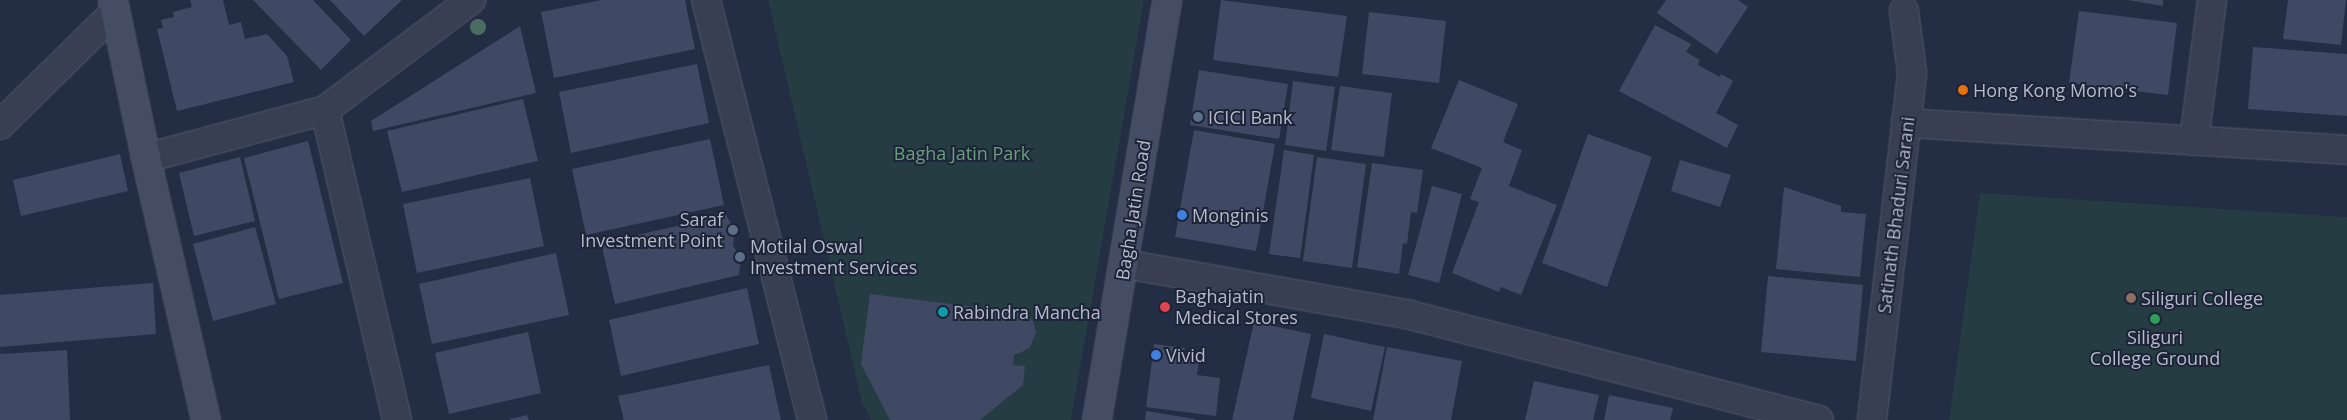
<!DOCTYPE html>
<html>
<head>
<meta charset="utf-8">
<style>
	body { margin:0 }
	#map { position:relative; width:2347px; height:420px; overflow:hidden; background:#232d43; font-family:"Open Sans",sans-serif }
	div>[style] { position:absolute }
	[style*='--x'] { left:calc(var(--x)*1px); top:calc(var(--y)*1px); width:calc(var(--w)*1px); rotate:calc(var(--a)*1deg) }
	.green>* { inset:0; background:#253c43 }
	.building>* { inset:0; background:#404963 }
	.roads { filter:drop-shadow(0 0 1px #535a6c) drop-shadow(0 0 1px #535a6c) }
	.street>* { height:28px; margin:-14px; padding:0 14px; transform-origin:14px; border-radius:14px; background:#383f52 }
	.secondary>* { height:28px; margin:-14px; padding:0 14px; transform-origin:14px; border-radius:14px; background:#454d65 }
	.trees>* { width:16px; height:16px; margin:-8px; border-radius:50%; background:#4a6c63 }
	.dots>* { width:14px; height:14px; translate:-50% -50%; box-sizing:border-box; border:2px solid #1d2437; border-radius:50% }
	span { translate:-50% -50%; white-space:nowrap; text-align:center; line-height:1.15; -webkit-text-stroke:4px #1d2437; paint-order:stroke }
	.poi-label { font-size:18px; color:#b5bbcc }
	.left { translate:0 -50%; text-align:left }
	.right { translate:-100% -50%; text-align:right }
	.park-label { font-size:18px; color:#6a9f7d }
	.street-label { font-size:18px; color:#b5bbcc }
</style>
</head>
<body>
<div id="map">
	<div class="green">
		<i style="clip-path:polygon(768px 0,1144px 0,1071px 420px,871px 420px,862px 403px)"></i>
		<i style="clip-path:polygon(1980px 193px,2347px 217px,2347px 420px,1949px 420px)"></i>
	</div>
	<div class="building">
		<i style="clip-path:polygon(190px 0,223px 0,229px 25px,241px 22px,245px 39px,267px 34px,287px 56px,294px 82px,177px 111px,157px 29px,163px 28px,161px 20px,174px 17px,173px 12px,192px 7px)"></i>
		<i style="clip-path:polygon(253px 0,313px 0,351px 40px,321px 70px)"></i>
		<i style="clip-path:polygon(330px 0,402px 0,364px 36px)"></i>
		<i style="clip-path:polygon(602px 0,685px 0,695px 49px,554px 78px,541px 12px)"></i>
		<i style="clip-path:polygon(1221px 0,1347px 16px,1338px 77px,1213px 60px)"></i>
		<i style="clip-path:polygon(1666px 0,1738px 0,1748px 7px,1717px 54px,1657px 13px)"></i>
		<i style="clip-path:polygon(2127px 0,2163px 0,2163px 6px)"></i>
		<i style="clip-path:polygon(2288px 0,2346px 0,2341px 45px,2283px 39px)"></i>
		<i style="clip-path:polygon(2079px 11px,2177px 23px,2168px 95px,2069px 83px)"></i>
		<i style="clip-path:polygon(1369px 12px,1446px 21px,1439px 83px,1362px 74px)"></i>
		<i style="clip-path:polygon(1655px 25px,1691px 44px,1686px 52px,1700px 60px,1698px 65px,1720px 77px,1721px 74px,1733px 81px,1716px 113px,1738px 125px,1727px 148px,1619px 91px)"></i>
		<i style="clip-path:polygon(520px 26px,536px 93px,373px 131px,371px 121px)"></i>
		<i style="clip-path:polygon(2253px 47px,2347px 54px,2347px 116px,2248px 109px)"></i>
		<i style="clip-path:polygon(697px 64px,709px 123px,571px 153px,559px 92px)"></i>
		<i style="clip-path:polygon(1199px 70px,1288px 84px,1279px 139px,1190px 125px)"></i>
		<i style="clip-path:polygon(1459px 80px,1518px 104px,1503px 142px,1522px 150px,1509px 186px,1557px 205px,1521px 295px,1501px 287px,1499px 292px,1452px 273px,1479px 202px,1470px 199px,1482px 168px,1431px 148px)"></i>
		<i style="clip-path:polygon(1293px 81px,1335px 87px,1326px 151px,1285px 145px)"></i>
		<i style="clip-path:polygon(1340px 86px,1392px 93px,1384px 157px,1331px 150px)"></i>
		<i style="clip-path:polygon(523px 99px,538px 161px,402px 192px,387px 131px)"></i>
		<i style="clip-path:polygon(1194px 130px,1275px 144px,1256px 251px,1175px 237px)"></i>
		<i style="clip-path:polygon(1588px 134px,1652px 157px,1607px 287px,1542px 263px)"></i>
		<i style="clip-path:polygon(710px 139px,724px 205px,586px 235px,572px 169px)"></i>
		<i style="clip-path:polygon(308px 141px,343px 283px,279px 299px,244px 158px)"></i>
		<i style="clip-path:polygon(1284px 150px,1314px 155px,1300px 258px,1269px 254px)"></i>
		<i style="clip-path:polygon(120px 154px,128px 191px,21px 216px,13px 180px)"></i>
		<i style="clip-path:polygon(240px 157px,255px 221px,194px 236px,179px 173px)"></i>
		<i style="clip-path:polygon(1317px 157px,1366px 164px,1352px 268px,1303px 261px)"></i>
		<i style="clip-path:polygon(1680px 160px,1731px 175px,1720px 207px,1671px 191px)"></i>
		<i style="clip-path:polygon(1372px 163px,1423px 170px,1417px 213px,1411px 212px,1407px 244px,1403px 243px,1399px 274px,1357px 267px)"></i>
		<i style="clip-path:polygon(530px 178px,544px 246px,417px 273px,403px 204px)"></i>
		<i style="clip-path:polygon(1432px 186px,1462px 194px,1439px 283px,1408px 275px)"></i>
		<i style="clip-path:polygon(1784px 187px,1841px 206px,1841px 212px,1866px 214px,1860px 277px,1776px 269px)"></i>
		<i style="clip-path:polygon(726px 215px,735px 230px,733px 246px,741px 258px,739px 275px,615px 304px,601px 243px)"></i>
		<i style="clip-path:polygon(255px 227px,276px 304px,213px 321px,193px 244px)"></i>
		<i style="clip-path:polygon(556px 253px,569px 315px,432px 344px,419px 284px)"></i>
		<i style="clip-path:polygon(1768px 276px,1863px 285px,1856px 361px,1761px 352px)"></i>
		<i style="clip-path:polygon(153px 283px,156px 334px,0 347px,0 295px)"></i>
		<i style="clip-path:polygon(747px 288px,759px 344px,621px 376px,609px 320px)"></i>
		<i style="clip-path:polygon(870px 294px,1025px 313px,1033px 321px,1036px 332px,1030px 347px,1020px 353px,1014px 354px,1013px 365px,1025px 366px,1023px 385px,980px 420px,890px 420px,861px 364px)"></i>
		<i style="clip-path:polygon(1254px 322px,1311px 334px,1293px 420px,1232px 420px)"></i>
		<i style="clip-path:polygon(528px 332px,541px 393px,449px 414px,435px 353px)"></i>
		<i style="clip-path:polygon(1324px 334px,1385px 347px,1371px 411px,1311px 398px)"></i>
		<i style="clip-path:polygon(1154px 344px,1185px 348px,1183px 359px,1199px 361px,1197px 375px,1220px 378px,1216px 416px,1146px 407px)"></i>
		<i style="clip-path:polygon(1387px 347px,1462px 361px,1451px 420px,1373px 420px)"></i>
		<i style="clip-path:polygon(67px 350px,70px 420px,0 420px,0 354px)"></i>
		<i style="clip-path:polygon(769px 365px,781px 420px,624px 420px,618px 396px)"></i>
		<i style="clip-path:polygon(1534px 381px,1599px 395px,1593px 420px,1525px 420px)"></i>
		<i style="clip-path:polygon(1609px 395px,1673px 408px,1670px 420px,1604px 420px)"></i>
		<i style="clip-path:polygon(1146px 411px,1195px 419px,1195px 420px,1145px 420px)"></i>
		<i style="clip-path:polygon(527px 415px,529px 420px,510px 420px,510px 419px)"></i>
	</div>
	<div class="roads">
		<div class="street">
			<i style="--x:706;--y:0;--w:433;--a:75.8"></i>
			<i style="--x:325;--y:110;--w:318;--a:76.9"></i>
			<i style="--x:1906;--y:123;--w:442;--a:3.5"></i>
			<i style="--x:0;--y:125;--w:161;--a:-44.5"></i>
			<i style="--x:2194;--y:141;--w:142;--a:-82.7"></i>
			<i style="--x:146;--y:158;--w:185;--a:-15"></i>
			<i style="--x:325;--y:110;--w:183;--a:-37"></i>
			<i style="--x:1125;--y:264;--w:290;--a:10.1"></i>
			<i style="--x:1410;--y:315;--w:422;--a:14.4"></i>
			<i style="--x:1872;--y:420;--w:350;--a:-83.4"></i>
			<i style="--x:1912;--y:72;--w:62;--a:-97.5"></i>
		</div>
		<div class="secondary">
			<i style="--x:113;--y:0;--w:161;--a:78.2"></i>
			<i style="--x:146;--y:158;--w:269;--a:77.1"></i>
			<i style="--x:1097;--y:420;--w:426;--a:-80.5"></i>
		</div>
	</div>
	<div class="trees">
		<i style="left:478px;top:27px"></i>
	</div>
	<div class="dots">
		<i style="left:1963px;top:90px;background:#e8710a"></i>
		<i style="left:1198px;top:117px;background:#5c6f8a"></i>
		<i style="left:1182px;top:215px;background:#3f7fe0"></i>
		<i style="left:733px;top:230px;background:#5c6f8a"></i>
		<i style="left:740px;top:257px;background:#5c6f8a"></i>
		<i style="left:2131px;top:298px;background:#8d6e63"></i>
		<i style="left:1165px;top:307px;background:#e0444e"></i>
		<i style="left:943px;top:312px;background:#0f9aa8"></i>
		<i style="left:2155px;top:319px;background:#2e9e5b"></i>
		<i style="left:1156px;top:355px;background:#3f7fe0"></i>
	</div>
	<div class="poi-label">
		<span class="left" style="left:1973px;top:90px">Hong Kong Momo's</span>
		<span class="left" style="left:1208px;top:117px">ICICI Bank</span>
		<span class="left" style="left:1192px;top:215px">Monginis</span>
		<span class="right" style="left:723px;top:230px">Saraf<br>Investment Point</span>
		<span class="left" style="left:750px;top:257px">Motilal Oswal<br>Investment Services</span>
		<span class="left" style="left:1175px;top:307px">Baghajatin<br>Medical Stores</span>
		<span class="left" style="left:2141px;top:298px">Siliguri College</span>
		<span class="left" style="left:953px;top:312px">Rabindra Mancha</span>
		<span style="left:2155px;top:348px">Siliguri<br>College Ground</span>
		<span class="left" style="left:1166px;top:355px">Vivid</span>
	</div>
	<div class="park-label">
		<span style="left:962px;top:153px">Bagha Jatin Park</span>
	</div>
	<div class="street-label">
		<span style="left:1133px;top:210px;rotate:-81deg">Bagha Jatin Road</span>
		<span style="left:1896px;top:215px;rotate:-83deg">Satinath Bhaduri Sarani</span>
	</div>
</div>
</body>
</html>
